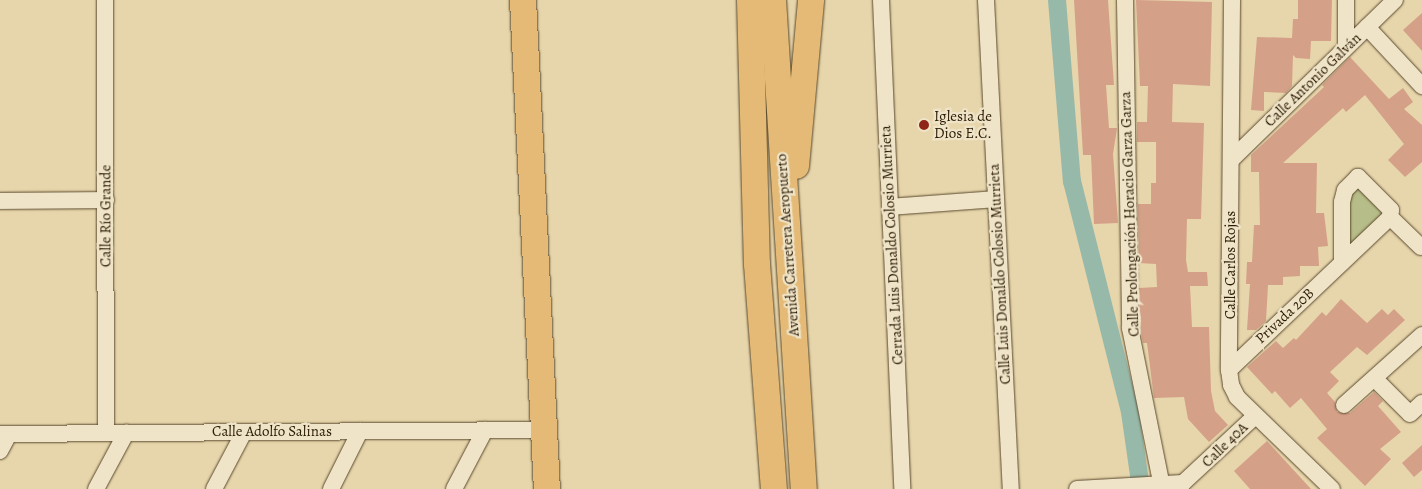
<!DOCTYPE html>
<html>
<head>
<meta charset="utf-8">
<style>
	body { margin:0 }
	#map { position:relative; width:1422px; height:489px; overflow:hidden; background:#e7d5ab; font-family:Alegreya,serif }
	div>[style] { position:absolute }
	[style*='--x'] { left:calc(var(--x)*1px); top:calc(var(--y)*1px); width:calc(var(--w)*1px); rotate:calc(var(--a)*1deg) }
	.green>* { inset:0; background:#b7bd88 }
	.canal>* { height:18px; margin:-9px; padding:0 9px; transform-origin:9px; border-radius:9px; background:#97b9a9 }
	.building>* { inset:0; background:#d5a088 }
	.roads { filter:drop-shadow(0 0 1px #5a4a2e) drop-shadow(0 0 1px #5a4a2e) }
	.street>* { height:16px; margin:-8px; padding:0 8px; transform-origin:8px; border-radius:8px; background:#efe4c8 }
	.primary>* { height:26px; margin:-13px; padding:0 13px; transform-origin:13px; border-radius:13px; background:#e4ba76 }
	.dots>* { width:14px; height:14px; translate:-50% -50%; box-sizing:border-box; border:2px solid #efe4c8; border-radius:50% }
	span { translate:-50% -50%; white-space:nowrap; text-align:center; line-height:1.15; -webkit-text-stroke:4.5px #efe4c8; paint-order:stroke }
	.street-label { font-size:15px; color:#2b1b05 }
	.poi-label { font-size:15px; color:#2b1b05 }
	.left { translate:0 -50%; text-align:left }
</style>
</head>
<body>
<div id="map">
	<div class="green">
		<i style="clip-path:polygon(1351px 181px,1391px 210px,1342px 262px)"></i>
	</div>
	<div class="canal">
		<i style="--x:1057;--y:0;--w:182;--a:85.3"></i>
		<i style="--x:1072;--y:181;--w:238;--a:75.9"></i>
		<i style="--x:1130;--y:412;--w:78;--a:81.9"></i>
	</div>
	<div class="building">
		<i style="clip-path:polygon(1074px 0,1108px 0,1114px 85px,1106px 85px,1109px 128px,1117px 128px,1113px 154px,1118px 223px,1094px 224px,1091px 155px,1083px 155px)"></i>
		<i style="clip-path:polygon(1136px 0,1212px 2px,1210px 86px,1173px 84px,1172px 122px,1204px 123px,1201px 219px,1187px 219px,1186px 260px,1188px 272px,1207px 272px,1208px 286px,1190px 286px,1192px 327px,1209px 327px,1211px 391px,1215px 411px,1228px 425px,1209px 442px,1188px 419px,1184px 397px,1154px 398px,1147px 343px,1143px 343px,1141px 332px,1139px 288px,1157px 287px,1156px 264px,1139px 263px,1138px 204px,1151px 204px,1151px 183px,1156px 183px,1156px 142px,1137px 142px,1137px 122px,1147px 122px,1148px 86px,1140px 86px)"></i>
		<i style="clip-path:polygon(1298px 0,1332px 0,1331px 41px,1311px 41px,1310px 59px,1296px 58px,1293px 55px,1292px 86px,1286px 93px,1264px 92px,1264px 111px,1251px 110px,1257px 37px,1292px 38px,1293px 19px,1298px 19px)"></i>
		<i style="clip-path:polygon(1422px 13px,1422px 51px,1403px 30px)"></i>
		<i style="clip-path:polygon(1350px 57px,1389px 99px,1403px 88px,1413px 102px,1404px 109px,1422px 125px,1422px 162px,1405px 177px,1388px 160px,1404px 144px,1365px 95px,1346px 112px,1343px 108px,1283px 163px,1317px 163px,1316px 213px,1324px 213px,1328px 246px,1318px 247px,1319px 266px,1300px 266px,1300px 276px,1283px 277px,1283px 285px,1268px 285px,1266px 321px,1256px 330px,1247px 330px,1250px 284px,1246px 284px,1247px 262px,1252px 262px,1254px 225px,1260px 225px,1259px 172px,1251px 172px,1251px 155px,1324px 87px,1322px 85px)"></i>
		<i style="clip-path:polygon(1341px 299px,1367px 323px,1382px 309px,1388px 315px,1394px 309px,1405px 320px,1367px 355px,1357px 347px,1330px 372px,1339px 381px,1327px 393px,1335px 402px,1337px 412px,1350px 413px,1374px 392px,1383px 401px,1378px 406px,1401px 432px,1380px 449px,1391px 459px,1365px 486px,1317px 438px,1327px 429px,1301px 398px,1290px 408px,1275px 391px,1272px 394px,1247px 367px,1276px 341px,1283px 348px,1294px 338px,1296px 340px,1322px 312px,1326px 316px)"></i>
		<i style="clip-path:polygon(1267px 441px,1311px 489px,1250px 489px,1234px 471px)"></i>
		<i style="clip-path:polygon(1422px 445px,1422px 470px,1414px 477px,1402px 463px)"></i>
	</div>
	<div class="roads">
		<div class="street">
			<i style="--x:105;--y:0;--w:433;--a:89.9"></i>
			<i style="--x:881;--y:0;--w:489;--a:87.5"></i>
			<i style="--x:986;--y:0;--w:490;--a:87.1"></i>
			<i style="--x:1125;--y:0;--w:328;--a:89.1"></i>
			<i style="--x:1130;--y:328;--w:161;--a:78.6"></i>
			<i style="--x:1232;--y:0;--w:370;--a:90.5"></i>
			<i style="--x:1229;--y:370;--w:15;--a:82"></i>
			<i style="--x:1231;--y:385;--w:13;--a:63"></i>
			<i style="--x:1237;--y:397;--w:132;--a:44.1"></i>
			<i style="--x:1346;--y:0;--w:47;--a:90"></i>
			<i style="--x:1367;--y:27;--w:81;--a:47"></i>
			<i style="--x:1231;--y:160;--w:229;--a:-44.3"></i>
			<i style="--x:0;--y:201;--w:106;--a:-0.5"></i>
			<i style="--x:890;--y:207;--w:106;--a:-4.3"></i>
			<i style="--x:1390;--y:217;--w:43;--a:44.1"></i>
			<i style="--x:1229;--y:370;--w:222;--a:-43.5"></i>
			<i style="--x:1390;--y:217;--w:7;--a:-82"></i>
			<i style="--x:1391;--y:210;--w:47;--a:-135"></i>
			<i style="--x:1358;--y:177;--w:18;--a:135"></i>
			<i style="--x:1345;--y:190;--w:12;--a:104"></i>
			<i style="--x:1342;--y:202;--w:60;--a:90"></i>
			<i style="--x:1375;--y:379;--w:49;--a:45"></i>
			<i style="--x:1410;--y:414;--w:16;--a:-43"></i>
			<i style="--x:1344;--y:405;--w:105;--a:-41.9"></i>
			<i style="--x:0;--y:434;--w:544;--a:-0.42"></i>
			<i style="--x:0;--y:451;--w:19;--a:-62"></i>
			<i style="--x:96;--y:489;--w:64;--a:-61.8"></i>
			<i style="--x:214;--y:489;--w:64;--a:-62.2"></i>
			<i style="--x:331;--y:489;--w:65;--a:-63.4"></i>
			<i style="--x:454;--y:489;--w:67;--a:-62.3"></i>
			<i style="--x:1077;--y:489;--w:106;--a:-3.2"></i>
			<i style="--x:1183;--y:483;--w:98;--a:-42.9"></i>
		</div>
		<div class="primary">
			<i style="--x:523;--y:0;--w:490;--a:87.2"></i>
			<i style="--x:750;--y:0;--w:264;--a:88.5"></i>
			<i style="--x:757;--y:264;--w:226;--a:85.7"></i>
			<i style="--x:773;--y:0;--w:490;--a:86.4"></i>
			<i style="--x:796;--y:166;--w:167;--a:-84.8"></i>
		</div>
	</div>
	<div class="dots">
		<i style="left:924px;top:125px;background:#8f2418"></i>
	</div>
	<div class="street-label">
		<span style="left:1313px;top:80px;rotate:-44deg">Calle Antonio Galván</span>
		<span style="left:1130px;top:214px;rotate:-92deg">Calle Prolongación Horacio Garza Garza</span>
		<span style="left:106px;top:216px;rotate:-90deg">Calle Río Grande</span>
		<span style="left:788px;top:245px;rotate:-94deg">Avenida Carretera Aeropuerto</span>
		<span style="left:892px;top:245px;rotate:-93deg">Cerrada Luis Donaldo Colosio Murrieta</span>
		<span style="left:1231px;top:265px;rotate:-90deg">Calle Carlos Rojas</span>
		<span style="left:1000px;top:274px;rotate:-93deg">Calle Luis Donaldo Colosio Murrieta</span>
		<span style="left:1285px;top:316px;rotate:-43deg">Privada 20B</span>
		<span style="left:272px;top:432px">Calle Adolfo Salinas</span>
		<span style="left:1225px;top:445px;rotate:-44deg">Calle 40A</span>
	</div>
	<div class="poi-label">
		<span class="left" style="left:934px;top:125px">Iglesia de<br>Dios E.C.</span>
	</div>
</div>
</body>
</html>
